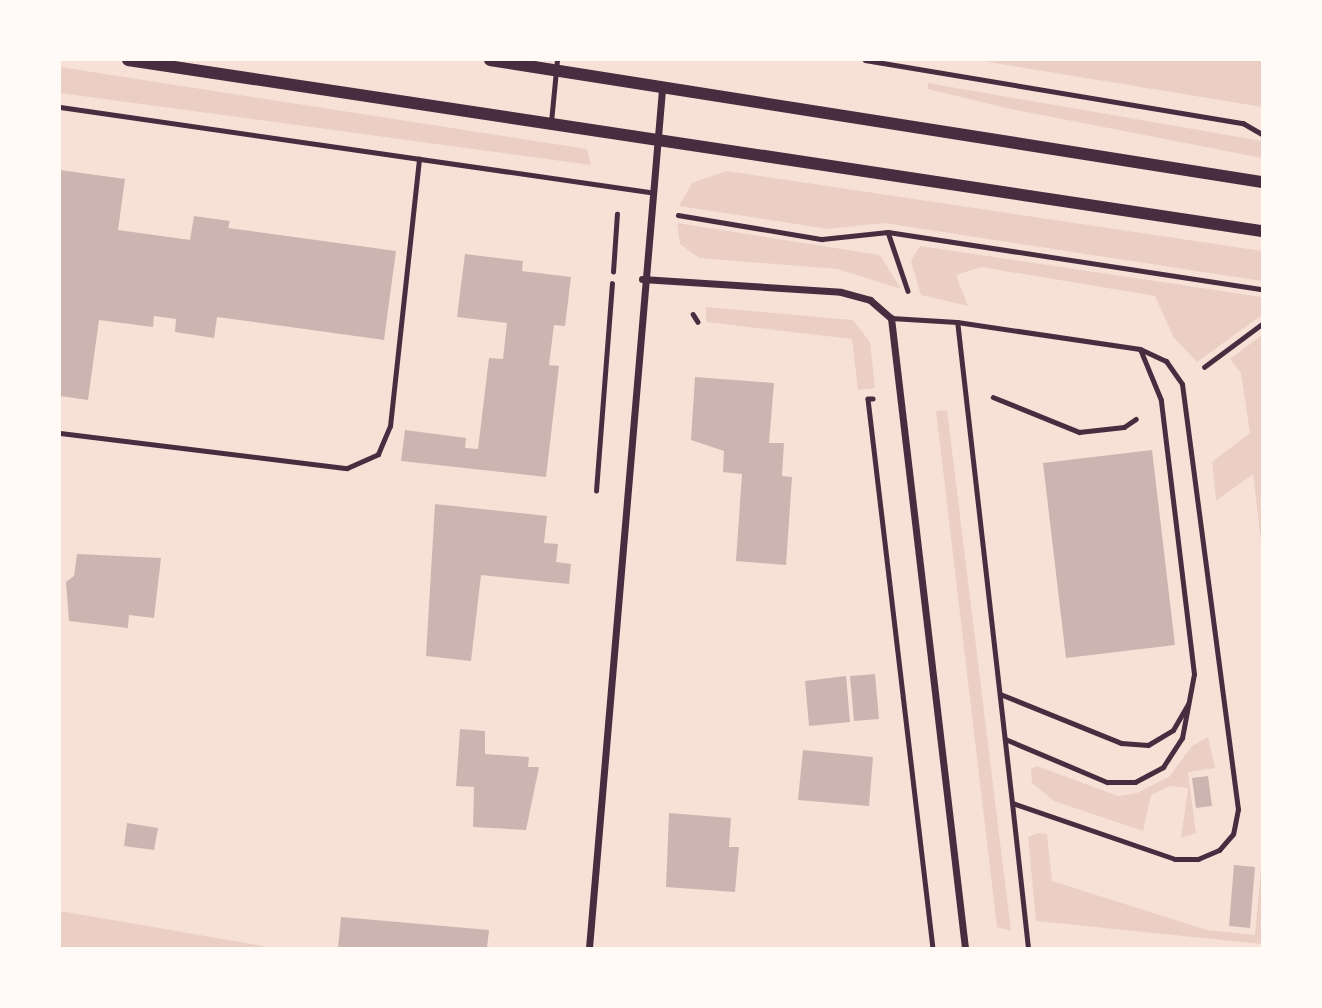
<!DOCTYPE html>
<html>
<head>
<meta charset="utf-8">
<style>
	body { margin:0 }
	#map { position:relative; width:1322px; height:1008px; overflow:hidden; background:#f7e1d7; font-family:"Source Sans 3",sans-serif }
	div>[style] { position:absolute }
	[style*='--x'] { left:calc(var(--x)*1px); top:calc(var(--y)*1px); width:calc(var(--w)*1px); rotate:calc(var(--a)*1deg) }
	.green>* { inset:0; background:#ebcfc5 }
	.building>* { inset:0; background:#ccb4b1 }
	.path>* { height:4.5px; margin:-2.25px; padding:0 2.25px; transform-origin:2.25px; border-radius:2.25px; background:#4a2c40 }
	.service>* { height:5px; margin:-2.5px; padding:0 2.5px; transform-origin:2.5px; border-radius:2.5px; background:#4a2c40 }
	.minor>* { height:7px; margin:-3.5px; padding:0 3.5px; transform-origin:3.5px; border-radius:3.5px; background:#4a2c40 }
	.tertiary>* { height:12px; margin:-6px; padding:0 6px; transform-origin:6px; border-radius:6px; background:#4a2c40 }
	span { translate:-50% -50%; white-space:nowrap; text-align:center; line-height:1.15; -webkit-text-stroke:6px #fffaf5; paint-order:stroke }
	.frame { position:absolute; inset:0; border:61px solid #fffaf5; pointer-events:none }
</style>
</head>
<body>
<div id="map">
	<div class="green">
		<i style="clip-path:polygon(977px 60px,1262px 60px,1262px 107px)"></i>
		<i style="clip-path:polygon(60px 67px,587px 149px,591px 165px,60px 93px)"></i>
		<i style="clip-path:polygon(928px 83px,1262px 141px,1262px 158px,1006px 108px,928px 89px)"></i>
		<i style="clip-path:polygon(727px 171px,1262px 251px,1262px 281px,884px 223px,828px 229px,679px 206px,692px 183px)"></i>
		<i style="clip-path:polygon(677px 223px,880px 255px,901px 289px,837px 269px,699px 258px,680px 244px)"></i>
		<i style="clip-path:polygon(920px 246px,1262px 297px,1262px 315px,1197px 362px,1174px 338px,1155px 296px,981px 267px,956px 275px,968px 306px,921px 295px,911px 261px)"></i>
		<i style="clip-path:polygon(706px 307px,853px 320px,870px 342px,875px 388px,858px 390px,852px 339px,706px 322px)"></i>
		<i style="clip-path:polygon(1262px 335px,1262px 551px,1253px 474px,1216px 501px,1212px 462px,1250px 433px,1241px 373px,1230px 359px)"></i>
		<i style="clip-path:polygon(947px 410px,1011px 931px,997px 927px,936px 411px)"></i>
		<i style="clip-path:polygon(1208px 737px,1215px 768px,1188px 772px,1196px 833px,1181px 838px,1188px 788px,1170px 786px,1151px 795px,1143px 831px,1054px 801px,1032px 783px,1031px 769px,1037px 766px,1118px 796px,1137px 793px,1169px 777px,1192px 746px)"></i>
		<i style="clip-path:polygon(1038px 833px,1047px 834px,1052px 881px,1207px 930px,1255px 935px,1262px 857px,1262px 944px,1036px 921px,1028px 837px)"></i>
		<i style="clip-path:polygon(60px 911px,275px 948px,60px 948px)"></i>
	</div>
	<div class="building">
		<i style="clip-path:polygon(60px 170px,125px 179px,118px 230px,190px 240px,194px 216px,230px 221px,228px 228px,396px 251px,384px 340px,217px 317px,214px 338px,175px 332px,176px 319px,154px 316px,153px 327px,99px 320px,88px 400px,60px 396px)"></i>
		<i style="clip-path:polygon(465px 254px,523px 261px,522px 271px,571px 277px,565px 326px,554px 325px,549px 365px,559px 366px,546px 477px,401px 461px,405px 430px,466px 438px,465px 448px,478px 449px,489px 358px,503px 359px,507px 323px,457px 317px)"></i>
		<i style="clip-path:polygon(695px 377px,774px 383px,769px 443px,784px 443px,782px 476px,792px 477px,786px 565px,736px 561px,742px 474px,723px 472px,724px 451px,691px 440px)"></i>
		<i style="clip-path:polygon(1152px 450px,1175px 645px,1066px 658px,1043px 463px)"></i>
		<i style="clip-path:polygon(435px 504px,547px 516px,544px 543px,558px 544px,556px 562px,571px 564px,569px 584px,481px 575px,471px 661px,426px 656px)"></i>
		<i style="clip-path:polygon(77px 554px,161px 558px,154px 618px,129px 615px,128px 628px,69px 621px,66px 582px,74px 576px)"></i>
		<i style="clip-path:polygon(875px 674px,879px 719px,854px 721px,850px 676px)"></i>
		<i style="clip-path:polygon(846px 676px,850px 722px,809px 726px,805px 681px)"></i>
		<i style="clip-path:polygon(460px 729px,485px 731px,485px 754px,529px 757px,528px 767px,539px 767px,526px 830px,473px 827px,474px 787px,456px 786px)"></i>
		<i style="clip-path:polygon(803px 750px,873px 757px,869px 806px,798px 800px)"></i>
		<i style="clip-path:polygon(1208px 776px,1212px 806px,1196px 808px,1192px 778px)"></i>
		<i style="clip-path:polygon(669px 813px,731px 818px,729px 847px,739px 847px,735px 892px,666px 887px)"></i>
		<i style="clip-path:polygon(127px 823px,158px 828px,154px 850px,124px 846px)"></i>
		<i style="clip-path:polygon(1234px 865px,1255px 867px,1250px 928px,1229px 926px)"></i>
		<i style="clip-path:polygon(341px 917px,489px 930px,487px 948px,338px 948px)"></i>
	</div>
	<div class="path">
		<i style="--x:865;--y:60;--w:383;--a:9.5"></i>
		<i style="--x:1243;--y:123;--w:22;--a:30"></i>
		<i style="--x:678;--y:215;--w:146;--a:9.5"></i>
		<i style="--x:822;--y:239;--w:66;--a:-6.1"></i>
		<i style="--x:888;--y:232;--w:378;--a:8.7"></i>
		<i style="--x:888;--y:232;--w:62;--a:71.3"></i>
		<i style="--x:613;--y:272;--w:58;--a:-86.1"></i>
		<i style="--x:693;--y:314;--w:9;--a:58"></i>
		<i style="--x:1204;--y:367;--w:72;--a:-36.6"></i>
		<i style="--x:993;--y:397;--w:93;--a:22.1"></i>
		<i style="--x:1079;--y:432;--w:45;--a:-6.3"></i>
		<i style="--x:1124;--y:427;--w:14;--a:-34"></i>
		<i style="--x:873;--y:399;--w:5;--a:180"></i>
		<i style="--x:868;--y:399;--w:553;--a:83.25"></i>
		<i style="--x:596;--y:491;--w:208;--a:-85.6"></i>
	</div>
	<div class="service">
		<i style="--x:60;--y:107;--w:595;--a:8.21"></i>
		<i style="--x:551;--y:122;--w:62;--a:-84.5"></i>
		<i style="--x:891;--y:318;--w:66;--a:3.5"></i>
		<i style="--x:957;--y:322;--w:185;--a:8.4"></i>
		<i style="--x:1140;--y:349;--w:29;--a:25"></i>
		<i style="--x:1166;--y:361;--w:28;--a:55"></i>
		<i style="--x:1182;--y:384;--w:429;--a:82.5"></i>
		<i style="--x:1238;--y:809;--w:25;--a:101"></i>
		<i style="--x:1233;--y:834;--w:21;--a:131"></i>
		<i style="--x:1219;--y:850;--w:23;--a:157"></i>
		<i style="--x:1198;--y:859;--w:23;--a:180"></i>
		<i style="--x:1175;--y:859;--w:172;--a:-161"></i>
		<i style="--x:1012;--y:803;--w:484;--a:-96.5"></i>
		<i style="--x:60;--y:433;--w:289;--a:7"></i>
		<i style="--x:347;--y:468;--w:34;--a:-24"></i>
		<i style="--x:378;--y:454;--w:30;--a:-67"></i>
		<i style="--x:390;--y:426;--w:269;--a:-83.8"></i>
		<i style="--x:1000;--y:694;--w:131;--a:22"></i>
		<i style="--x:1121;--y:743;--w:27;--a:4"></i>
		<i style="--x:1148;--y:745;--w:29;--a:-31"></i>
		<i style="--x:1173;--y:730;--w:30;--a:-60"></i>
		<i style="--x:1005;--y:739;--w:111;--a:22.9"></i>
		<i style="--x:1107;--y:782;--w:28;--a:0"></i>
		<i style="--x:1135;--y:782;--w:32;--a:-28"></i>
		<i style="--x:1163;--y:767;--w:35;--a:-57"></i>
		<i style="--x:1182;--y:738;--w:65;--a:-79.4"></i>
		<i style="--x:1194;--y:674;--w:276;--a:-96.9"></i>
		<i style="--x:1161;--y:400;--w:55;--a:-112.4"></i>
		<i style="--x:1012;--y:803;--w:146;--a:83.7"></i>
	</div>
	<div class="minor">
		<i style="--x:642;--y:279;--w:199;--a:3.7"></i>
		<i style="--x:841;--y:292;--w:30;--a:15"></i>
		<i style="--x:870;--y:300;--w:28;--a:41"></i>
		<i style="--x:891;--y:318;--w:634;--a:83.3"></i>
		<i style="--x:589;--y:948;--w:862;--a:-85.14"></i>
	</div>
	<div class="tertiary">
		<i style="--x:128;--y:60;--w:1147;--a:8.58"></i>
		<i style="--x:490;--y:60;--w:782;--a:8.98"></i>
	</div>
	<div class="frame"></div>
</div>
</body>
</html>
